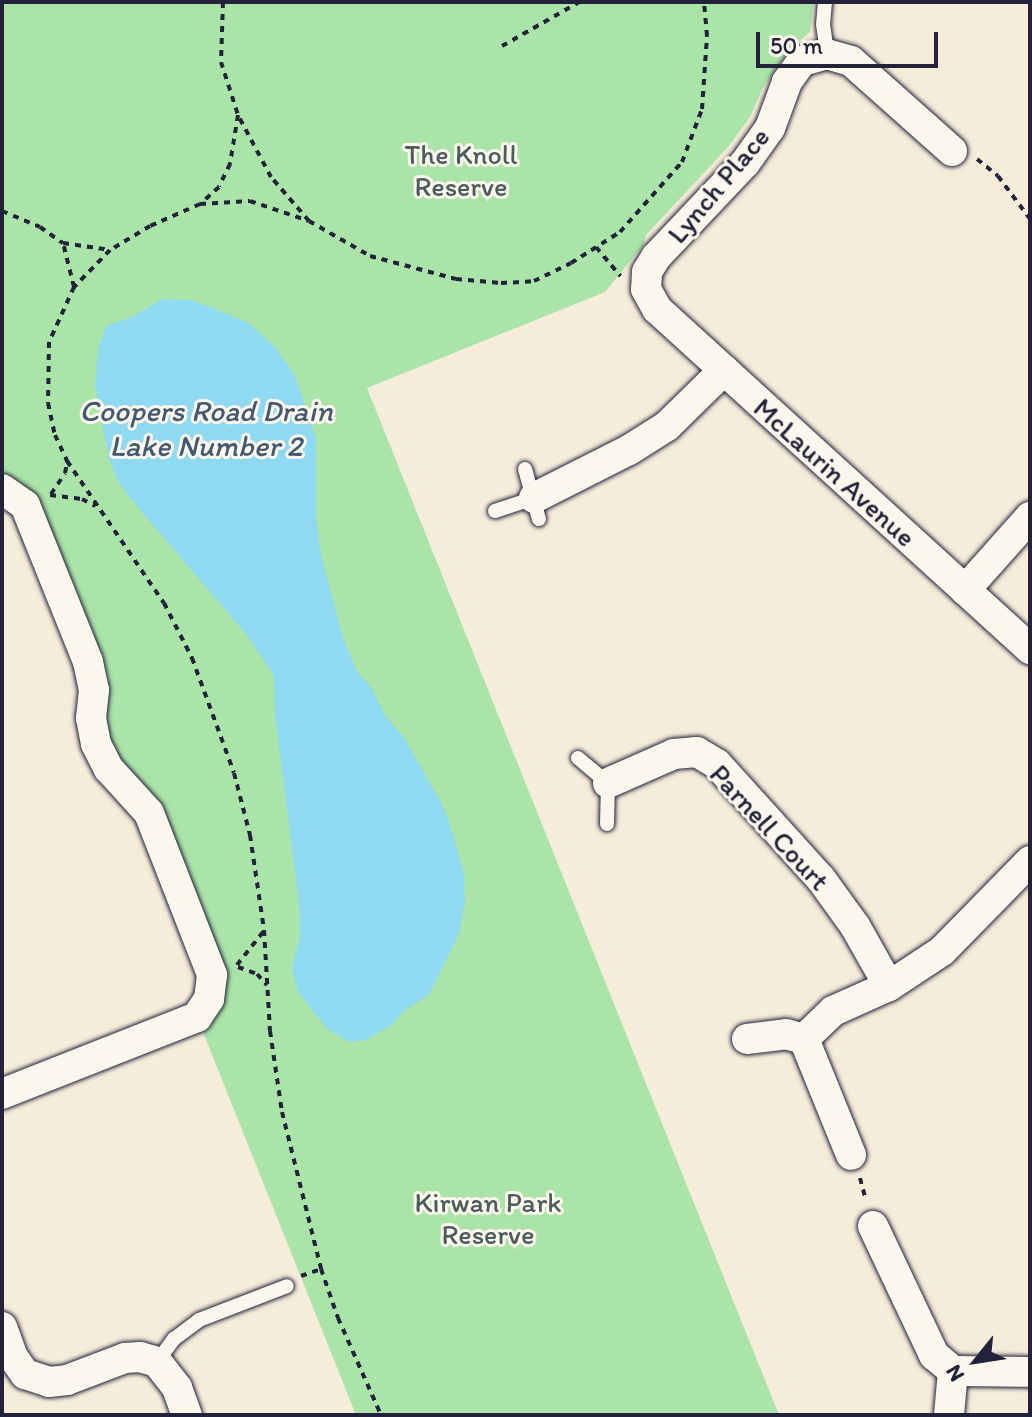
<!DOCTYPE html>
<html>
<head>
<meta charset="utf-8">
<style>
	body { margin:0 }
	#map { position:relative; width:1032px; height:1417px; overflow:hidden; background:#f6ecda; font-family:Itim,sans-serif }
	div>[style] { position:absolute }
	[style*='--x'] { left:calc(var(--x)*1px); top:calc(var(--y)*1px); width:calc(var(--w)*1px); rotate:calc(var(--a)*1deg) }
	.green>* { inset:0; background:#abe4a9 }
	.water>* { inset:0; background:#8fd9f1 }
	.path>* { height:4px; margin-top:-2px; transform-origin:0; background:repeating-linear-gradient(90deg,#22223b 0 6px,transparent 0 12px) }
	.roads { filter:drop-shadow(0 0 2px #22223b) drop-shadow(0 0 2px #22223b) }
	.lane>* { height:14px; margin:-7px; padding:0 7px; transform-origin:7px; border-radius:7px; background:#fbf7ec }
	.street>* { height:30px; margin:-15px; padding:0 15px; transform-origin:15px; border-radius:15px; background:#fbf7ec }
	span { translate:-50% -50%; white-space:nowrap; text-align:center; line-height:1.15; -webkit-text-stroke:6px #fbf7ec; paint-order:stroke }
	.park-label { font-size:28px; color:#4b5c5c }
	.street-label { font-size:28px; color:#22223b }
	.water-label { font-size:30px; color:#435972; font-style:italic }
	.frame { position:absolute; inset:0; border:4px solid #22223b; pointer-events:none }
	.north { position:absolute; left:936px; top:1321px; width:80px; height:80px; -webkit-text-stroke:6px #fbf7ec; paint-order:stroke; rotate:240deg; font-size:22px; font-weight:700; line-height:32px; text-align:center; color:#22223b }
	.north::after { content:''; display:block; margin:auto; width:28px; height:36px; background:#22223b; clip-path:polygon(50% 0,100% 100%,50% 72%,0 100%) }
	.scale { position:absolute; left:756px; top:32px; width:182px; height:36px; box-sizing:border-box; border:4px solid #22223b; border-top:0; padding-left:10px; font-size:24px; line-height:28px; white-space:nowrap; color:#22223b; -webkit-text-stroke:6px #fbf7ec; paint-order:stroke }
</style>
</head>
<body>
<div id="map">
	<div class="green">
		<i style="clip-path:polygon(2px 2px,814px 2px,810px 32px,788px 51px,763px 88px,750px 117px,729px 146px,646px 235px,644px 244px,605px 292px,367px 388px,779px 1415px,356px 1415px,197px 1017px,209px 999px,149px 813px,109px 769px,94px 690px,2px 489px)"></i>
	</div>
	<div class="water">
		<i style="clip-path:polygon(162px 299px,192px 300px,249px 323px,276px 348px,295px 376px,316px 438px,316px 517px,321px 555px,344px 641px,358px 673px,371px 687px,386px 717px,403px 736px,438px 797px,448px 818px,464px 873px,465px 902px,459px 934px,429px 995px,404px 1011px,392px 1025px,366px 1040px,349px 1042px,327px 1029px,298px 992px,292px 968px,300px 937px,299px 903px,275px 715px,274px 676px,246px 634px,134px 503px,119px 483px,109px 459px,95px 386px,98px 349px,106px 326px,134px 316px)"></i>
	</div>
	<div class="path">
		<i style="--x:223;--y:2;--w:60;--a:91.9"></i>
		<i style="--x:221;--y:62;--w:56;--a:72.2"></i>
		<i style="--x:238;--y:115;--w:50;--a:99.3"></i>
		<i style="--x:230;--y:164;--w:25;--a:116"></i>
		<i style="--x:219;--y:187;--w:25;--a:138"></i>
		<i style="--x:200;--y:204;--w:55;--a:156.3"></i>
		<i style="--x:150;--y:226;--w:47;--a:149"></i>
		<i style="--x:110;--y:250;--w:52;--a:134.2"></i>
		<i style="--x:74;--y:287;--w:60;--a:114.4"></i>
		<i style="--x:49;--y:342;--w:61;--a:90.9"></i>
		<i style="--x:48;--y:403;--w:33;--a:78"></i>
		<i style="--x:55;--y:435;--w:29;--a:65"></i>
		<i style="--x:67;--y:461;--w:172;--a:55.7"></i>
		<i style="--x:164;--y:603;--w:62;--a:63"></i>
		<i style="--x:192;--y:658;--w:122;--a:69.9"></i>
		<i style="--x:234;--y:773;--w:64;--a:75.5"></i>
		<i style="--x:250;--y:835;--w:96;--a:81.6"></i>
		<i style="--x:264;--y:930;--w:101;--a:86.6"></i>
		<i style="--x:270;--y:1031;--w:82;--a:81.6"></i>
		<i style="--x:282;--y:1112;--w:162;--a:76"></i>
		<i style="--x:321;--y:1269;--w:52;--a:70.9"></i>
		<i style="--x:338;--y:1318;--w:106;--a:66.1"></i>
		<i style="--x:502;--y:46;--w:89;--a:-29.7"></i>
		<i style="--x:977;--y:159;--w:27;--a:39"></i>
		<i style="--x:998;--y:176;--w:54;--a:53.3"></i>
		<i style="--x:200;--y:204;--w:50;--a:-3.4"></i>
		<i style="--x:250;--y:201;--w:62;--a:18.7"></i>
		<i style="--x:309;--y:221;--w:58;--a:-130.8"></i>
		<i style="--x:271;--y:177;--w:68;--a:-118.1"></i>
		<i style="--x:2;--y:211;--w:41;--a:22.8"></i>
		<i style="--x:40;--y:227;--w:28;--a:35"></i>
		<i style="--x:309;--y:221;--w:70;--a:29.8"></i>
		<i style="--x:370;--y:256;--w:89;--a:15"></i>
		<i style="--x:456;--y:279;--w:45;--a:5.1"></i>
		<i style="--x:501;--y:283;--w:33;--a:-3"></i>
		<i style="--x:534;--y:281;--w:41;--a:-25.9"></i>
		<i style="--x:571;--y:263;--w:58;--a:-32.3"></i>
		<i style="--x:620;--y:232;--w:94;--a:-48.5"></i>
		<i style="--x:682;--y:162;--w:57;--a:-69.3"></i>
		<i style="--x:702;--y:109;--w:73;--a:-86.1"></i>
		<i style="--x:707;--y:36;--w:34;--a:-95"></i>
		<i style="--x:596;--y:247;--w:38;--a:50"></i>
		<i style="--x:74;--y:287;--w:45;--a:-104"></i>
		<i style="--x:63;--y:243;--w:48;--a:8.5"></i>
		<i style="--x:51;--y:494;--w:25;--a:-56"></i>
		<i style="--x:65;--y:473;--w:10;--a:-79"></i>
		<i style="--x:50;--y:495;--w:32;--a:7"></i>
		<i style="--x:82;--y:499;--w:15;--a:28"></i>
		<i style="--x:237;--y:965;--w:42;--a:-51.8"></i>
		<i style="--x:238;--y:967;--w:20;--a:20"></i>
		<i style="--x:257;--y:974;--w:15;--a:48"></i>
		<i style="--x:860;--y:1178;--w:23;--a:75"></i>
		<i style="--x:301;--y:1276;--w:21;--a:-19"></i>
	</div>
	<div class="roads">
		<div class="lane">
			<i style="--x:825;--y:2;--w:22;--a:95"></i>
			<i style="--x:823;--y:24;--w:30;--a:82"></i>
			<i style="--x:525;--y:469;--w:52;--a:74.4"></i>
			<i style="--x:495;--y:511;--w:41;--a:-18.4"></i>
			<i style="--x:578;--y:758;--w:39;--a:40"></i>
			<i style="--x:608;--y:783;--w:41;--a:91.4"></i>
			<i style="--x:157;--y:1362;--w:29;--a:-54"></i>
			<i style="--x:174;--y:1339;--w:31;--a:-37"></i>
			<i style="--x:199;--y:1320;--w:94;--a:-21.1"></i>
		</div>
		<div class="street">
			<i style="--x:952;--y:151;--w:135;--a:-138.3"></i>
			<i style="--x:851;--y:61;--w:25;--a:-164"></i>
			<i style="--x:827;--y:54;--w:26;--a:164"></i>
			<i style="--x:802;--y:61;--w:26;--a:126"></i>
			<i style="--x:787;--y:82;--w:49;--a:110.3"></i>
			<i style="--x:770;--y:128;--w:43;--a:125.5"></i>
			<i style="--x:745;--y:163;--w:129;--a:133.4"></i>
			<i style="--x:656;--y:257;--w:17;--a:121"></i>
			<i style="--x:647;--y:272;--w:17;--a:93"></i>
			<i style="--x:646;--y:289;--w:23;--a:61"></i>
			<i style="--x:657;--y:309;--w:505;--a:42.35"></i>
			<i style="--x:2;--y:489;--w:28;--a:35"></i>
			<i style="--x:25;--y:505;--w:169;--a:68.1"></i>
			<i style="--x:88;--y:662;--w:29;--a:78"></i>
			<i style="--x:94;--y:690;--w:28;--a:96"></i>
			<i style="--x:91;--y:718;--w:26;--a:79"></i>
			<i style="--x:96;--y:744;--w:28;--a:63"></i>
			<i style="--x:109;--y:769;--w:59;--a:47.7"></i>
			<i style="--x:149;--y:813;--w:174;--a:68.7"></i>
			<i style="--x:212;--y:975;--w:24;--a:97"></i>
			<i style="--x:209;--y:999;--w:22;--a:124"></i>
			<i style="--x:197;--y:1017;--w:210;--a:158.5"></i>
			<i style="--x:534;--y:498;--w:106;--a:-26.8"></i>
			<i style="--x:629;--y:450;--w:45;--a:-32.3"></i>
			<i style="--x:667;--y:426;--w:80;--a:-44.5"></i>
			<i style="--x:965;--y:590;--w:98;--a:-48.3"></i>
			<i style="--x:608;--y:783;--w:72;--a:-23.7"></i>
			<i style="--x:674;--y:754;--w:23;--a:-5"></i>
			<i style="--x:697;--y:752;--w:23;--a:31"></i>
			<i style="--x:717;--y:764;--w:155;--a:47.9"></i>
			<i style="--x:821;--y:879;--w:58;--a:54.1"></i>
			<i style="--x:855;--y:926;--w:69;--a:60.5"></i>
			<i style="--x:747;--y:1039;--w:39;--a:-7"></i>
			<i style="--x:786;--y:1034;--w:19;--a:16"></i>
			<i style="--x:804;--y:1039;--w:125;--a:67.9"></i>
			<i style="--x:804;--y:1039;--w:40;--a:-44"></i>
			<i style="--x:833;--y:1011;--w:61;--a:-24.1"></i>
			<i style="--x:889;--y:986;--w:64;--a:-33.4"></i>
			<i style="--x:942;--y:951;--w:126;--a:-45.6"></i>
			<i style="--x:873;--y:1226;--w:143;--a:64.7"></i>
			<i style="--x:934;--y:1355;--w:25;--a:40"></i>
			<i style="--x:953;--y:1371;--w:44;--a:95.2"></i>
			<i style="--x:2;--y:1327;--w:32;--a:70"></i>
			<i style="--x:13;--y:1357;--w:21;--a:55"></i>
			<i style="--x:25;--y:1374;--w:25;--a:18"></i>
			<i style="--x:49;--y:1382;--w:18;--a:-6"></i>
			<i style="--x:67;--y:1380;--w:62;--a:-20.8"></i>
			<i style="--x:125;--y:1358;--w:15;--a:-4"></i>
			<i style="--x:140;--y:1357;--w:18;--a:16"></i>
			<i style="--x:157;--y:1362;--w:33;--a:52"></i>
			<i style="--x:177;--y:1388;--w:29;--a:70"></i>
			<i style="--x:953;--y:1371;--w:77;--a:0.7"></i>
		</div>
	</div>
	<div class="park-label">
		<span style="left:461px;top:170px">The Knoll<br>Reserve</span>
		<span style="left:488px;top:1218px">Kirwan Park<br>Reserve</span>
	</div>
	<div class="street-label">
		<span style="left:718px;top:185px;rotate:-50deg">Lynch Place</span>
		<span style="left:835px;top:472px;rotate:42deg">McLaurin Avenue</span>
		<span style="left:770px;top:827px;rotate:47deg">Parnell Court</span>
	</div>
	<div class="water-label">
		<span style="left:206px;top:428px">Coopers Road Drain<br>Lake Number 2</span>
	</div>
	<div class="frame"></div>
	<div class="north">N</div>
	<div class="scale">50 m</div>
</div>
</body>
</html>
